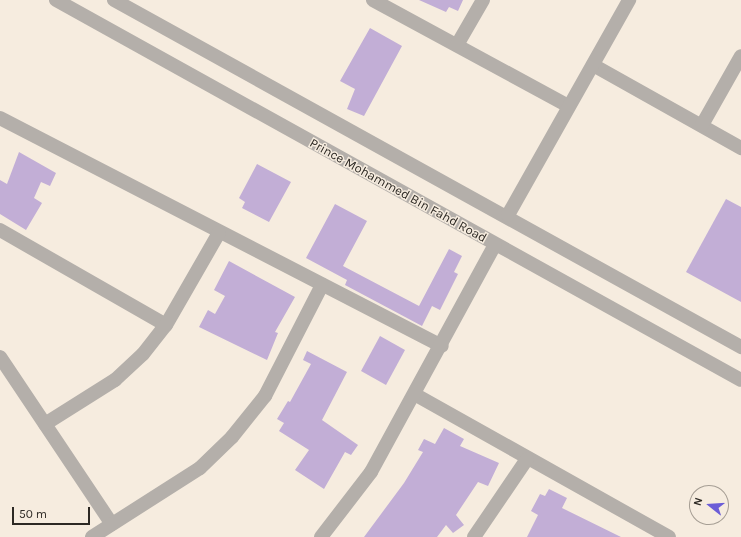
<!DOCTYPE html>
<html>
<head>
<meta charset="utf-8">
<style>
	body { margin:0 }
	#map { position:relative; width:741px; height:537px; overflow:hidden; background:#f6ecdf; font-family:Karla,sans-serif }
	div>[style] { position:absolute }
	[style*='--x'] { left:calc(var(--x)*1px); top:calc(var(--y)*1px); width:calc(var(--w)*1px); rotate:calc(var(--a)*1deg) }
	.building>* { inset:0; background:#c2aed6 }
	.minor>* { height:14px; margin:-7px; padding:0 7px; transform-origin:7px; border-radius:7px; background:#b4afaa }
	span { translate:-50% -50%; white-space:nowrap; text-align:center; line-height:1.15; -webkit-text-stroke:3px #f6ecdf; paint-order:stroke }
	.street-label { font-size:13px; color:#2d2924 }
	.north { position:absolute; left:689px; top:485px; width:40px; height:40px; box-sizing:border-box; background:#f6ecdf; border:1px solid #a69e94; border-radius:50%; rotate:287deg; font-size:11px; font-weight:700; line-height:16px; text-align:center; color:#2d2924 }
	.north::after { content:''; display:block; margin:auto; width:14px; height:18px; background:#6c5dd7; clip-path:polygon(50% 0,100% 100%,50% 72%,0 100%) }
	.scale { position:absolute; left:12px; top:507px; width:78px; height:18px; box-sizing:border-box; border:2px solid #2d2924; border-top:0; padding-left:5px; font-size:12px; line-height:14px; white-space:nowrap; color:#2d2924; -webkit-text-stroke:3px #f6ecdf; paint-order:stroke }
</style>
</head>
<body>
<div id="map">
	<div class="building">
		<i style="clip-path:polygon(419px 0,463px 0,458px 11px,449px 7px,446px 12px)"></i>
		<i style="clip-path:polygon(370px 28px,402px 46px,364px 116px,347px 109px,355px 89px,340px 81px)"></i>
		<i style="clip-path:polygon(19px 152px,56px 173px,50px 186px,41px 182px,34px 198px,42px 203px,26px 230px,0 214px,0 180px,7px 184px)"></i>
		<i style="clip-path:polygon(257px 164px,291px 182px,269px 222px,242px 208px,245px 202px,239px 198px)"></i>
		<i style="clip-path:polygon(726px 199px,741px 207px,741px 302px,686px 272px)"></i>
		<i style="clip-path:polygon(335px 204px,367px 221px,343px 266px,419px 306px,449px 249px,462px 256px,454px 272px,458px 274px,440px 310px,432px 306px,422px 326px,345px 285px,347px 280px,306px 258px)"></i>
		<i style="clip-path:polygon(229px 261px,295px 297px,275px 332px,278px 333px,267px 360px,199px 327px,208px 310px,215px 314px,225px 296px,214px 290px)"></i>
		<i style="clip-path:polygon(380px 336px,405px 350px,386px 385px,361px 371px)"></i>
		<i style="clip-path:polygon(307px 351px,347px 372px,322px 420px,358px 445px,351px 455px,345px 452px,324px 489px,295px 470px,309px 450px,279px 431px,284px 423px,277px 419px,288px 401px,290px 402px,311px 364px,303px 360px)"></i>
		<i style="clip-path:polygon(444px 428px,464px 439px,460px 446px,499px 463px,488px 486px,478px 482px,456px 515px,464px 525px,453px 533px,446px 525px,437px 537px,364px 537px,404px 483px,423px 452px,418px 450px,424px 439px,435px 444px)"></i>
		<i style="clip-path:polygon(549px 489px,567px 498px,562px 508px,621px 537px,527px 537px,538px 515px,531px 511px,540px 494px,545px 496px)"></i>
	</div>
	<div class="minor">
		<i style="--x:56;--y:0;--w:783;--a:29.02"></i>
		<i style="--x:114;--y:0;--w:717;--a:28.96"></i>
		<i style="--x:373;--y:0;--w:222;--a:28.5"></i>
		<i style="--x:457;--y:45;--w:52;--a:-60"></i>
		<i style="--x:593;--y:65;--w:170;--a:29.3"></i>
		<i style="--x:0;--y:118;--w:497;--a:27.3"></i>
		<i style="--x:702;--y:125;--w:79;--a:-60.5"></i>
		<i style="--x:508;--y:215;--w:247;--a:-60.6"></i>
		<i style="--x:0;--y:230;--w:191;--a:29.8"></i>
		<i style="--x:0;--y:357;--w:201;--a:56.2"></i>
		<i style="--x:416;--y:395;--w:290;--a:29.3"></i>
		<i style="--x:45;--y:424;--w:83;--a:-32.2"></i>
		<i style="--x:115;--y:380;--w:38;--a:-43"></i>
		<i style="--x:143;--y:354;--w:37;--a:-52"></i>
		<i style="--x:166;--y:325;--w:106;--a:-60.1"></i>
		<i style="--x:92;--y:537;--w:128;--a:-32.6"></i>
		<i style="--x:200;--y:468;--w:45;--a:-44.1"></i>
		<i style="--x:232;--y:437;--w:53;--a:-51.2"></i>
		<i style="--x:265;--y:396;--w:125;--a:-62.8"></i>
		<i style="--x:321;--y:537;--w:82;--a:-52.4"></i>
		<i style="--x:371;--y:472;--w:259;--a:-61.4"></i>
		<i style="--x:474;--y:537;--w:94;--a:-55.8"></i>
	</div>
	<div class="street-label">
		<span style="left:398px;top:191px;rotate:29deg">Prince Mohammed Bin Fahd Road</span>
	</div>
	<div class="north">N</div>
	<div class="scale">50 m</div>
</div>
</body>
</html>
